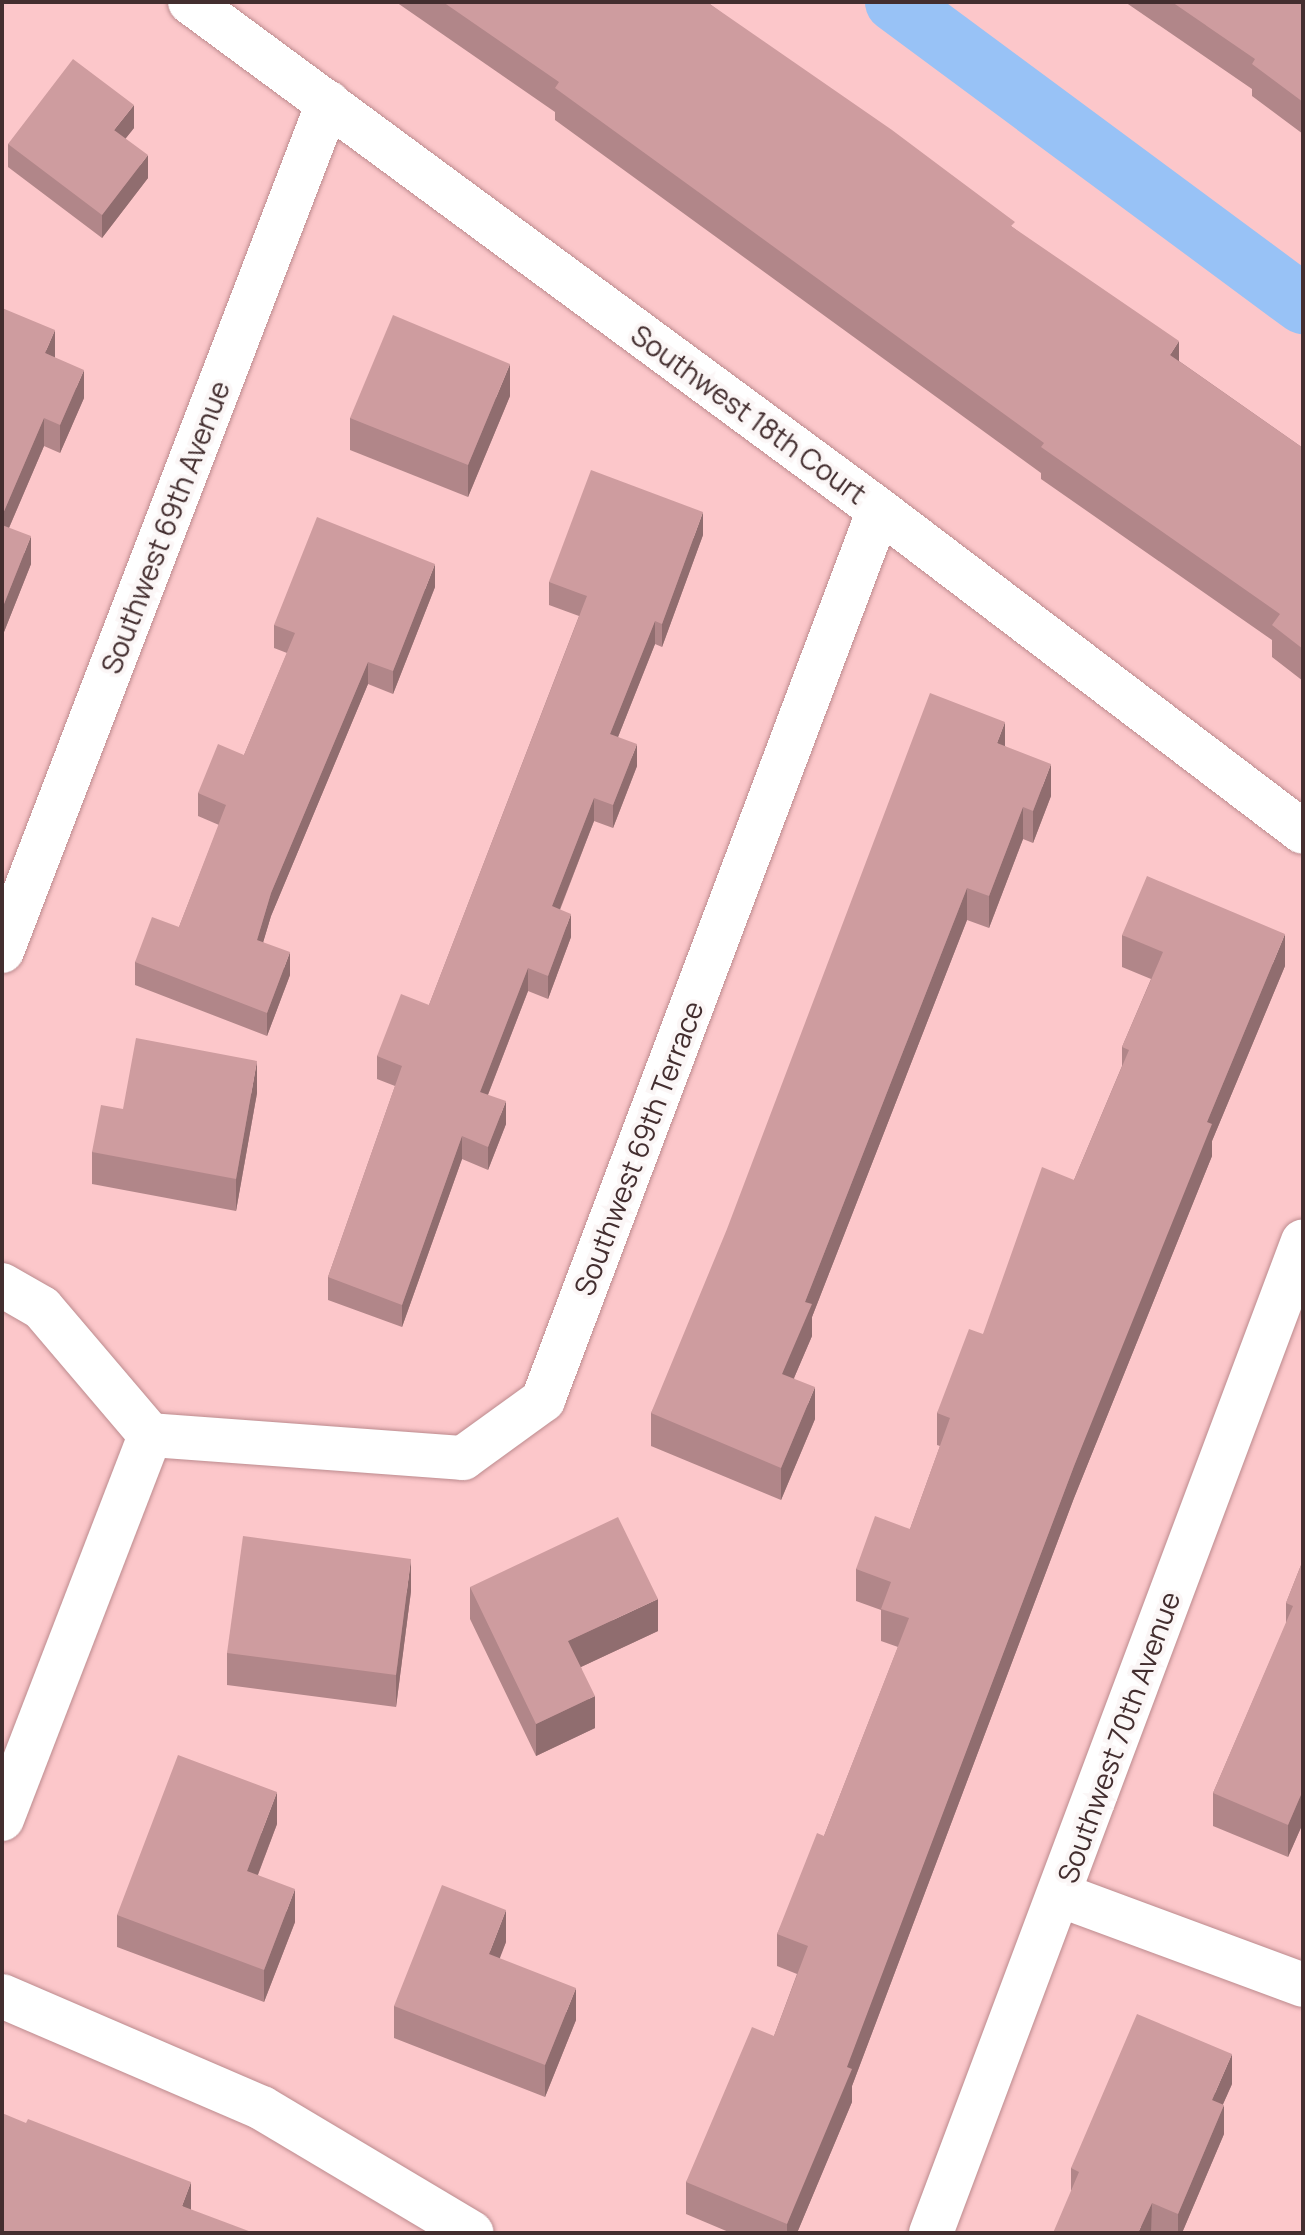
<!DOCTYPE html>
<html>
<head>
<meta charset="utf-8">
<style>
	body { margin:0 }
	#map { position:relative; width:1305px; height:2235px; overflow:hidden; background:#fcc7ca; font-family:Manrope,sans-serif }
	div>[style] { position:absolute }
	[style*='--x'] { left:calc(var(--x)*1px); top:calc(var(--y)*1px); width:calc(var(--w)*1px); rotate:calc(var(--a)*1deg) }
	.canal>* { height:60px; margin:-30px; padding:0 30px; transform-origin:30px; border-radius:30px; background:#98c2f6 }
	.roads { filter:drop-shadow(0 0 2px #bc8b8e) drop-shadow(0 0 2px #bc8b8e) }
	.minor>* { height:44px; margin:-22px; padding:0 22px; transform-origin:22px; border-radius:22px; background:#fff }
	.wall>* { inset:0; background:#b18689 }
	.shaded-wall>* { inset:0; background:#906d6f }
	.building>* { inset:0; background:#ce9c9f }
	span { translate:-50% -50%; white-space:nowrap; text-align:center; line-height:1.15; -webkit-text-stroke:8px #fbf6f6; paint-order:stroke }
	.street-label { font-size:28px; color:#432e2f }
	.frame { position:absolute; inset:0; border:4px solid #432e2f; pointer-events:none }
</style>
</head>
<body>
<div id="map">
	<div class="canal">
		<i style="--x:895;--y:2;--w:508;--a:36.51"></i>
	</div>
	<div class="roads">
		<div class="minor">
			<i style="--x:190;--y:2;--w:856;--a:36.4"></i>
			<i style="--x:879;--y:510;--w:532;--a:37.21"></i>
			<i style="--x:2;--y:951;--w:909;--a:-68.97"></i>
			<i style="--x:2;--y:1285;--w:46;--a:29.9"></i>
			<i style="--x:42;--y:1308;--w:167;--a:49.6"></i>
			<i style="--x:150;--y:1435;--w:314;--a:4.2"></i>
			<i style="--x:463;--y:1458;--w:99;--a:-35.9"></i>
			<i style="--x:543;--y:1400;--w:951;--a:-69.32"></i>
			<i style="--x:2;--y:1819;--w:412;--a:-68.9"></i>
			<i style="--x:1060;--y:1895;--w:259;--a:20.3"></i>
			<i style="--x:2;--y:1996;--w:283;--a:23.3"></i>
			<i style="--x:262;--y:2108;--w:244;--a:30.8"></i>
			<i style="--x:931;--y:2233;--w:1059;--a:-69.44"></i>
		</div>
	</div>
	<div class="wall">
		<i style="clip-path:polygon(396px 2px,707px 2px,1015px 229px,1179px 361px,1303px 448px,1303px 681px,1272px 657px,1272px 640px,1041px 479px,1041px 473px,555px 120px,555px 112px)"></i>
		<i style="clip-path:polygon(1125px 2px,1303px 2px,1303px 134px,1252px 96px,1252px 89px)"></i>
		<i style="clip-path:polygon(134px 128px,125px 139px,148px 178px,102px 238px,8px 167px,8px 144px)"></i>
		<i style="clip-path:polygon(2px 308px,55px 358px,84px 398px,60px 453px,44px 446px,9px 528px,31px 564px,2px 637px)"></i>
		<i style="clip-path:polygon(510px 396px,468px 497px,350px 450px,350px 418px)"></i>
		<i style="clip-path:polygon(703px 535px,662px 647px,655px 644px,618px 737px,637px 766px,613px 828px,594px 821px,560px 910px,571px 937px,548px 999px,528px 991px,488px 1095px,506px 1124px,488px 1170px,462px 1159px,402px 1327px,328px 1300px,328px 1277px,395px 1086px,377px 1079px,377px 1056px,429px 1005px,579px 616px,549px 605px,549px 582px)"></i>
		<i style="clip-path:polygon(435px 587px,393px 694px,368px 684px,271px 916px,263px 942px,290px 975px,267px 1036px,135px 985px,135px 962px,179px 927px,219px 825px,198px 816px,198px 793px,244px 755px,287px 653px,274px 648px,274px 625px)"></i>
		<i style="clip-path:polygon(1005px 746px,1051px 796px,1033px 843px,1023px 839px,989px 928px,967px 920px,812px 1317px,812px 1336px,794px 1378px,815px 1419px,781px 1500px,651px 1446px,651px 1413px)"></i>
		<i style="clip-path:polygon(1122px 935px,1285px 966px,1212px 1141px,1212px 1156px,1074px 1498px,852px 2086px,852px 2102px,797px 2233px,731px 2233px,686px 2214px,686px 2182px,774px 2036px,797px 1974px,777px 1966px,777px 1934px,824px 1836px,898px 1647px,881px 1641px,881px 1610px,856px 1601px,856px 1569px,910px 1529px,940px 1446px,937px 1445px,937px 1413px,1074px 1180px,1122px 1066px,1122px 1047px,1151px 979px,1122px 967px)"></i>
		<i style="clip-path:polygon(257px 1093px,236px 1211px,92px 1184px,92px 1152px,123px 1109px)"></i>
		<i style="clip-path:polygon(1303px 1560px,1303px 1823px,1288px 1857px,1213px 1826px,1213px 1793px,1286px 1624px,1286px 1603px)"></i>
		<i style="clip-path:polygon(470px 1587px,658px 1631px,581px 1667px,595px 1728px,536px 1756px,470px 1619px)"></i>
		<i style="clip-path:polygon(411px 1591px,396px 1707px,227px 1685px,227px 1653px)"></i>
		<i style="clip-path:polygon(277px 1824px,258px 1875px,295px 1922px,264px 2002px,117px 1947px,117px 1915px)"></i>
		<i style="clip-path:polygon(506px 1942px,499px 1958px,576px 2020px,545px 2097px,394px 2038px,394px 2006px)"></i>
		<i style="clip-path:polygon(1232px 2084px,1223px 2104px,1224px 2134px,1182px 2233px,1153px 2233px,1071px 2190px,1071px 2168px)"></i>
	</div>
	<div class="shaded-wall">
		<i style="clip-path:polygon(134px 105px,134px 128px,114px 153px,114px 130px)"></i>
		<i style="clip-path:polygon(148px 155px,148px 178px,102px 238px,102px 215px)"></i>
		<i style="clip-path:polygon(55px 330px,55px 358px,45px 353px)"></i>
		<i style="clip-path:polygon(1179px 341px,1179px 373px,1170px 355px)"></i>
		<i style="clip-path:polygon(510px 364px,510px 396px,468px 497px,468px 465px)"></i>
		<i style="clip-path:polygon(84px 370px,84px 398px,60px 453px,60px 425px)"></i>
		<i style="clip-path:polygon(44px 418px,44px 446px,2px 544px,2px 516px)"></i>
		<i style="clip-path:polygon(703px 512px,703px 535px,662px 647px,662px 624px)"></i>
		<i style="clip-path:polygon(31px 536px,31px 564px,2px 637px,2px 609px)"></i>
		<i style="clip-path:polygon(435px 564px,435px 587px,393px 694px,393px 671px)"></i>
		<i style="clip-path:polygon(655px 621px,655px 644px,610px 757px,610px 734px)"></i>
		<i style="clip-path:polygon(368px 662px,368px 684px,271px 916px,257px 963px,257px 940px,271px 893px)"></i>
		<i style="clip-path:polygon(1005px 722px,1005px 754px,997px 743px)"></i>
		<i style="clip-path:polygon(637px 744px,637px 766px,613px 828px,613px 805px)"></i>
		<i style="clip-path:polygon(1051px 764px,1051px 796px,1033px 843px,1033px 811px)"></i>
		<i style="clip-path:polygon(594px 798px,594px 821px,552px 929px,552px 906px)"></i>
		<i style="clip-path:polygon(1023px 807px,1023px 839px,989px 928px,989px 896px)"></i>
		<i style="clip-path:polygon(967px 888px,967px 920px,812px 1317px,812px 1336px,782px 1406px,782px 1374px,805px 1302px)"></i>
		<i style="clip-path:polygon(571px 914px,571px 937px,548px 999px,548px 976px)"></i>
		<i style="clip-path:polygon(1285px 934px,1285px 966px,1212px 1141px,1212px 1156px,1074px 1498px,852px 2086px,852px 2102px,797px 2233px,787px 2233px,787px 2224px,1074px 1466px,1207px 1122px)"></i>
		<i style="clip-path:polygon(290px 952px,290px 975px,267px 1036px,267px 1013px)"></i>
		<i style="clip-path:polygon(528px 968px,528px 991px,480px 1115px,480px 1092px)"></i>
		<i style="clip-path:polygon(257px 1061px,257px 1093px,236px 1211px,236px 1179px)"></i>
		<i style="clip-path:polygon(506px 1101px,506px 1124px,488px 1170px,488px 1147px)"></i>
		<i style="clip-path:polygon(462px 1136px,462px 1159px,402px 1327px,402px 1305px)"></i>
		<i style="clip-path:polygon(815px 1387px,815px 1419px,781px 1500px,781px 1468px)"></i>
		<i style="clip-path:polygon(411px 1559px,411px 1591px,396px 1707px,396px 1675px)"></i>
		<i style="clip-path:polygon(658px 1599px,658px 1631px,568px 1673px,568px 1641px)"></i>
		<i style="clip-path:polygon(595px 1696px,595px 1728px,536px 1756px,536px 1724px)"></i>
		<i style="clip-path:polygon(1303px 1790px,1303px 1823px,1288px 1857px,1288px 1825px)"></i>
		<i style="clip-path:polygon(277px 1792px,277px 1824px,247px 1903px,247px 1871px)"></i>
		<i style="clip-path:polygon(295px 1889px,295px 1922px,264px 2002px,264px 1970px)"></i>
		<i style="clip-path:polygon(506px 1910px,506px 1942px,489px 1987px,489px 1954px)"></i>
		<i style="clip-path:polygon(576px 1988px,576px 2020px,545px 2097px,545px 2065px)"></i>
		<i style="clip-path:polygon(1232px 2054px,1232px 2084px,1212px 2129px,1212px 2100px)"></i>
		<i style="clip-path:polygon(1224px 2105px,1224px 2134px,1182px 2233px,1178px 2233px,1178px 2214px)"></i>
		<i style="clip-path:polygon(191px 2182px,191px 2214px,182px 2206px)"></i>
		<i style="clip-path:polygon(1152px 2203px,1151px 2233px,1138px 2233px)"></i>
	</div>
	<div class="building">
		<i style="clip-path:polygon(443px 2px,707px 2px,892px 130px,1015px 222px,1011px 226px,1179px 341px,1170px 355px,1303px 448px,1303px 501px,1301px 504px,1303px 506px,1303px 649px,1272px 625px,1280px 614px,1041px 447px,1044px 443px,555px 88px,559px 82px)"></i>
		<i style="clip-path:polygon(1172px 2px,1303px 2px,1303px 102px,1252px 64px,1255px 59px)"></i>
		<i style="clip-path:polygon(73px 59px,134px 105px,114px 130px,148px 155px,102px 215px,8px 144px)"></i>
		<i style="clip-path:polygon(2px 308px,55px 330px,45px 353px,84px 370px,60px 425px,44px 418px,2px 516px)"></i>
		<i style="clip-path:polygon(393px 315px,510px 364px,468px 465px,350px 418px)"></i>
		<i style="clip-path:polygon(591px 470px,703px 512px,662px 624px,655px 621px,610px 734px,637px 744px,613px 805px,594px 798px,552px 906px,571px 914px,548px 976px,528px 968px,480px 1092px,506px 1101px,488px 1147px,462px 1136px,402px 1305px,328px 1277px,402px 1066px,377px 1056px,401px 994px,429px 1005px,587px 596px,549px 582px)"></i>
		<i style="clip-path:polygon(317px 517px,435px 564px,393px 671px,368px 662px,271px 893px,257px 940px,290px 952px,267px 1013px,135px 962px,152px 917px,179px 927px,226px 805px,198px 793px,218px 744px,244px 755px,295px 633px,274px 625px)"></i>
		<i style="clip-path:polygon(2px 525px,31px 536px,2px 609px)"></i>
		<i style="clip-path:polygon(930px 693px,1005px 722px,997px 743px,1051px 764px,1033px 811px,1023px 807px,989px 896px,967px 888px,805px 1302px,812px 1304px,782px 1374px,815px 1387px,781px 1468px,651px 1413px,727px 1229px)"></i>
		<i style="clip-path:polygon(1147px 876px,1285px 934px,1207px 1122px,1212px 1124px,1074px 1466px,847px 2067px,852px 2069px,787px 2224px,686px 2182px,752px 2027px,774px 2036px,808px 1946px,777px 1934px,817px 1833px,824px 1836px,909px 1618px,881px 1609px,891px 1582px,856px 1569px,875px 1516px,910px 1529px,950px 1418px,937px 1413px,969px 1329px,983px 1334px,1042px 1167px,1074px 1180px,1129px 1050px,1122px 1047px,1163px 952px,1122px 935px)"></i>
		<i style="clip-path:polygon(136px 1038px,257px 1061px,236px 1179px,92px 1152px,101px 1105px,123px 1109px)"></i>
		<i style="clip-path:polygon(618px 1517px,658px 1599px,568px 1641px,595px 1696px,536px 1724px,470px 1587px)"></i>
		<i style="clip-path:polygon(243px 1536px,411px 1559px,396px 1675px,227px 1653px)"></i>
		<i style="clip-path:polygon(1303px 1560px,1303px 1790px,1288px 1825px,1213px 1793px,1293px 1606px,1286px 1603px)"></i>
		<i style="clip-path:polygon(178px 1755px,277px 1792px,247px 1871px,295px 1889px,264px 1970px,117px 1915px)"></i>
		<i style="clip-path:polygon(442px 1885px,506px 1910px,489px 1954px,576px 1988px,545px 2065px,394px 2006px)"></i>
		<i style="clip-path:polygon(1137px 2014px,1232px 2054px,1212px 2100px,1224px 2105px,1178px 2214px,1152px 2203px,1138px 2233px,1053px 2233px,1079px 2172px,1071px 2168px)"></i>
		<i style="clip-path:polygon(2px 2113px,26px 2123px,28px 2119px,191px 2182px,182px 2206px,254px 2233px,2px 2233px)"></i>
	</div>
	<div class="street-label">
		<span style="left:749px;top:414px;rotate:36deg">Southwest 18th Court</span>
		<span style="left:165px;top:527px;rotate:-69deg">Southwest 69th Avenue</span>
		<span style="left:638px;top:1148px;rotate:-69deg">Southwest 69th Terrace</span>
		<span style="left:1118px;top:1737px;rotate:-70deg">Southwest 70th Avenue</span>
	</div>
	<div class="frame"></div>
</div>
</body>
</html>
